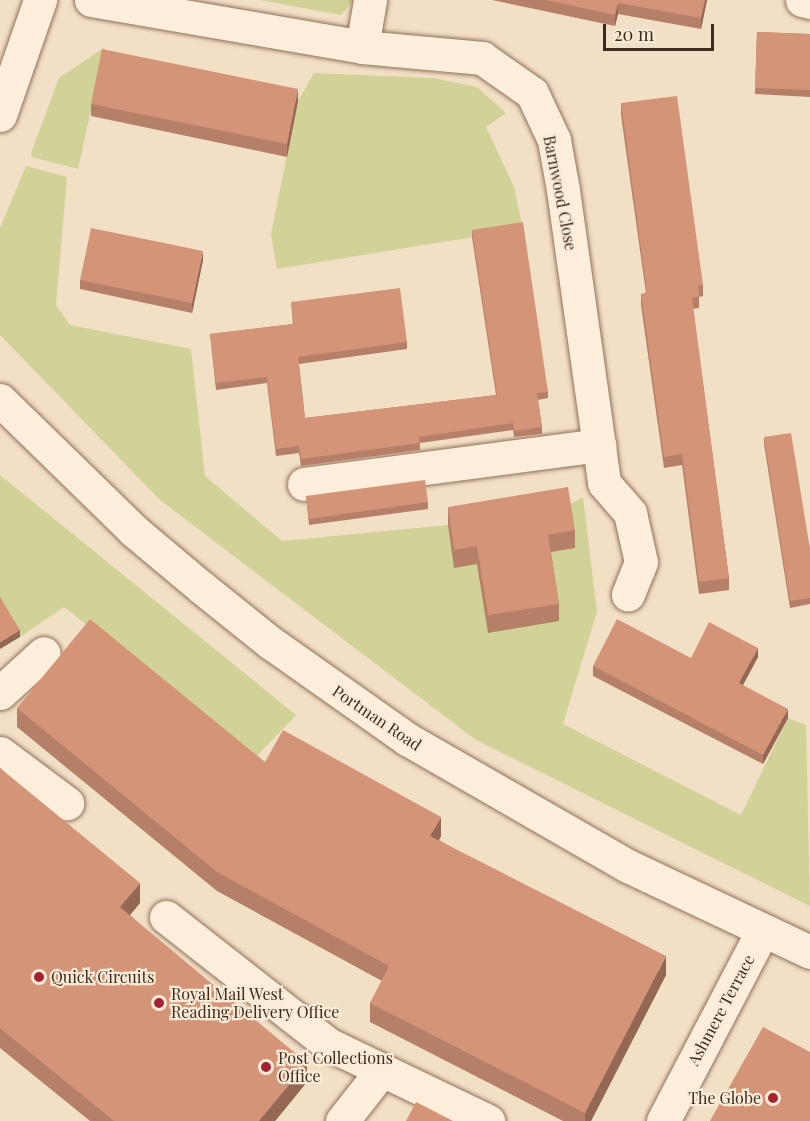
<!DOCTYPE html>
<html>
<head>
<meta charset="utf-8">
<style>
	body { margin:0 }
	#map { position:relative; width:810px; height:1121px; overflow:hidden; background:#f2e0c6; font-family:"Playfair Display",serif }
	div>[style] { position:absolute }
	[style*='--x'] { left:calc(var(--x)*1px); top:calc(var(--y)*1px); width:calc(var(--w)*1px); rotate:calc(var(--a)*1deg) }
	.green>* { inset:0; background:#d1d298 }
	.roads { filter:drop-shadow(0 0 2px #907059) drop-shadow(0 0 2px #907059) }
	.minor>* { height:33px; margin:-16.5px; padding:0 16.5px; transform-origin:16.5px; border-radius:16.5px; background:#fceeda }
	.wall>* { inset:0; background:#b67f67 }
	.shaded-wall>* { inset:0; background:#946854 }
	.building>* { inset:0; background:#d49478 }
	.dots>* { width:16px; height:16px; translate:-50% -50%; box-sizing:border-box; border:3px solid #f9ebd6; border-radius:50% }
	span { translate:-50% -50%; white-space:nowrap; text-align:center; line-height:1.15; -webkit-text-stroke:4.5px #f9ebd6; paint-order:stroke }
	.street-label { font-size:16px; color:#3e2a1e }
	.poi-label { font-size:16px; color:#3e2a1e }
	.left { translate:0 -50%; text-align:left }
	.right { translate:-100% -50%; text-align:right }
	.scale { position:absolute; left:603px; top:24px; width:111px; height:27px; box-sizing:border-box; border:3px solid #3e2a1e; border-top:0; padding-left:8px; font-size:18px; line-height:21px; white-space:nowrap; color:#3e2a1e; -webkit-text-stroke:4px #f9ebd6; paint-order:stroke }
</style>
</head>
<body>
<div id="map">
	<div class="green">
		<i style="clip-path:polygon(260px 0,354px 0,341px 15px)"></i>
		<i style="clip-path:polygon(105px 47px,78px 169px,32px 157px,31px 153px,59px 78px)"></i>
		<i style="clip-path:polygon(314px 73px,433px 78px,477px 87px,506px 113px,486px 127px,514px 187px,523px 229px,277px 269px,271px 234px,298px 101px)"></i>
		<i style="clip-path:polygon(26px 166px,67px 177px,56px 305px,70px 325px,191px 349px,205px 476px,282px 541px,448px 525px,497px 561px,485px 612px,489px 633px,544px 564px,568px 505px,583px 497px,597px 612px,563px 724px,741px 815px,788px 718px,806px 725px,810px 906px,476px 740px,160px 500px,0 335px,0 228px)"></i>
		<i style="clip-path:polygon(0 475px,296px 715px,255px 758px,64px 607px,20px 637px,0 604px)"></i>
	</div>
	<div class="roads">
		<div class="minor">
			<i style="--x:91;--y:0;--w:275;--a:9.8"></i>
			<i style="--x:362;--y:47;--w:121;--a:5.2"></i>
			<i style="--x:482;--y:58;--w:61;--a:35"></i>
			<i style="--x:532;--y:93;--w:52;--a:64.9"></i>
			<i style="--x:554;--y:140;--w:51;--a:79.8"></i>
			<i style="--x:563;--y:190;--w:296;--a:82"></i>
			<i style="--x:604;--y:483;--w:40;--a:49"></i>
			<i style="--x:630;--y:513;--w:50;--a:77.3"></i>
			<i style="--x:641;--y:562;--w:35;--a:112"></i>
			<i style="--x:802;--y:0;--w:8;--a:14"></i>
			<i style="--x:362;--y:47;--w:48;--a:-80.3"></i>
			<i style="--x:0;--y:115;--w:122;--a:-70.8"></i>
			<i style="--x:0;--y:400;--w:186;--a:44.3"></i>
			<i style="--x:133;--y:530;--w:89;--a:40"></i>
			<i style="--x:201;--y:587;--w:90;--a:38.7"></i>
			<i style="--x:271;--y:643;--w:166;--a:35.2"></i>
			<i style="--x:407;--y:739;--w:255;--a:29.9"></i>
			<i style="--x:628;--y:866;--w:201;--a:25.3"></i>
			<i style="--x:304;--y:484;--w:298;--a:-7.5"></i>
			<i style="--x:0;--y:693;--w:59;--a:-42.3"></i>
			<i style="--x:0;--y:753;--w:84;--a:36.7"></i>
			<i style="--x:166;--y:917;--w:206;--a:38.1"></i>
			<i style="--x:328;--y:1044;--w:178;--a:25.7"></i>
			<i style="--x:342;--y:1121;--w:65;--a:-51.9"></i>
			<i style="--x:663;--y:1121;--w:213;--a:-62.4"></i>
		</div>
	</div>
	<div class="wall">
		<i style="clip-path:polygon(492px 0,707px 0,701px 29px,618px 14px,615px 26px)"></i>
		<i style="clip-path:polygon(757px 32px,810px 34px,810px 97px,755px 94px)"></i>
		<i style="clip-path:polygon(298px 101px,287px 157px,91px 116px,91px 104px)"></i>
		<i style="clip-path:polygon(621px 103px,703px 285px,703px 296px,699px 297px,699px 308px,693px 309px,729px 578px,729px 590px,699px 594px,682px 465px,664px 468px,641px 305px,641px 294px,646px 293px,621px 115px)"></i>
		<i style="clip-path:polygon(472px 230px,548px 392px,548px 398px,538px 400px,542px 427px,542px 434px,514px 437px,513px 430px,420px 443px,420px 450px,301px 466px,299px 453px,276px 456px,267px 383px,216px 390px,210px 334px,293px 324px,291px 302px,407px 342px,407px 349px,299px 364px,305px 418px,496px 395px,472px 237px)"></i>
		<i style="clip-path:polygon(203px 260px,192px 313px,80px 289px,80px 280px)"></i>
		<i style="clip-path:polygon(764px 437px,810px 549px,810px 604px,790px 608px,764px 444px)"></i>
		<i style="clip-path:polygon(306px 496px,428px 502px,428px 509px,309px 525px)"></i>
		<i style="clip-path:polygon(448px 507px,575px 530px,575px 548px,551px 552px,559px 604px,559px 621px,488px 633px,477px 564px,454px 568px,448px 525px)"></i>
		<i style="clip-path:polygon(758px 657px,743px 685px,788px 718px,763px 764px,593px 676px,593px 666px)"></i>
		<i style="clip-path:polygon(17px 708px,265px 762px,441px 836px,439px 840px,666px 975px,591px 1121px,563px 1121px,370px 1022px,370px 1003px,382px 981px,217px 891px,17px 727px)"></i>
		<i style="clip-path:polygon(0 768px,140px 903px,130px 915px,307px 1082px,275px 1121px,90px 1121px,0 1048px)"></i>
	</div>
	<div class="shaded-wall">
		<i style="clip-path:polygon(705px 0,707px 0,701px 29px,701px 18px)"></i>
		<i style="clip-path:polygon(618px 3px,618px 14px,615px 26px,615px 15px)"></i>
		<i style="clip-path:polygon(298px 89px,298px 101px,287px 157px,287px 144px)"></i>
		<i style="clip-path:polygon(203px 251px,203px 260px,192px 313px,192px 303px)"></i>
		<i style="clip-path:polygon(20px 630px,20px 637px,0 649px,0 642px)"></i>
		<i style="clip-path:polygon(758px 648px,758px 657px,739px 692px,739px 683px)"></i>
		<i style="clip-path:polygon(788px 709px,788px 718px,763px 764px,763px 755px)"></i>
		<i style="clip-path:polygon(441px 817px,441px 836px,430px 855px,430px 836px)"></i>
		<i style="clip-path:polygon(140px 883px,140px 903px,120px 927px,120px 907px)"></i>
		<i style="clip-path:polygon(666px 956px,666px 975px,591px 1121px,585px 1121px,585px 1113px)"></i>
		<i style="clip-path:polygon(307px 1063px,307px 1082px,275px 1121px,259px 1121px)"></i>
	</div>
	<div class="building">
		<i style="clip-path:polygon(546px 0,705px 0,701px 18px,618px 3px,615px 15px)"></i>
		<i style="clip-path:polygon(757px 32px,810px 34px,810px 90px,755px 88px)"></i>
		<i style="clip-path:polygon(102px 49px,298px 89px,287px 144px,91px 104px)"></i>
		<i style="clip-path:polygon(677px 96px,703px 285px,698px 286px,699px 297px,692px 298px,729px 578px,699px 582px,682px 454px,664px 457px,641px 294px,647px 293px,621px 103px)"></i>
		<i style="clip-path:polygon(523px 222px,548px 392px,537px 393px,542px 427px,514px 431px,513px 423px,419px 437px,420px 443px,301px 459px,299px 446px,276px 449px,267px 377px,216px 383px,210px 334px,294px 324px,291px 302px,400px 288px,407px 342px,298px 357px,305px 418px,497px 395px,472px 230px)"></i>
		<i style="clip-path:polygon(91px 228px,203px 251px,192px 303px,80px 280px)"></i>
		<i style="clip-path:polygon(791px 433px,810px 549px,810px 598px,790px 601px,764px 437px)"></i>
		<i style="clip-path:polygon(425px 480px,428px 502px,309px 519px,306px 496px)"></i>
		<i style="clip-path:polygon(568px 487px,575px 530px,548px 535px,559px 604px,488px 615px,477px 546px,454px 550px,448px 507px)"></i>
		<i style="clip-path:polygon(0 597px,20px 630px,0 642px)"></i>
		<i style="clip-path:polygon(90px 619px,265px 762px,283px 730px,441px 817px,430px 836px,666px 956px,585px 1113px,370px 1003px,389px 966px,217px 872px,17px 708px)"></i>
		<i style="clip-path:polygon(617px 619px,691px 658px,709px 622px,758px 648px,739px 683px,788px 709px,763px 755px,593px 666px)"></i>
		<i style="clip-path:polygon(0 768px,140px 883px,120px 907px,307px 1063px,259px 1121px,114px 1121px,0 1028px)"></i>
		<i style="clip-path:polygon(763px 1027px,810px 1052px,810px 1121px,710px 1121px)"></i>
		<i style="clip-path:polygon(416px 1102px,453px 1121px,406px 1121px)"></i>
	</div>
	<div class="dots">
		<i style="left:39px;top:977px;background:#a42332"></i>
		<i style="left:159px;top:1003px;background:#a42332"></i>
		<i style="left:266px;top:1067px;background:#a42332"></i>
		<i style="left:773px;top:1098px;background:#a42332"></i>
	</div>
	<div class="street-label">
		<span style="left:560px;top:193px;rotate:79deg">Barnwood Close</span>
		<span style="left:377px;top:718px;rotate:34deg">Portman Road</span>
		<span style="left:721px;top:1010px;rotate:-62deg">Ashmere Terrace</span>
	</div>
	<div class="poi-label">
		<span class="left" style="left:51px;top:977px">Quick Circuits</span>
		<span class="left" style="left:171px;top:1003px">Royal Mail West<br>Reading Delivery Office</span>
		<span class="left" style="left:278px;top:1067px">Post Collections<br>Office</span>
		<span class="right" style="left:761px;top:1098px">The Globe</span>
	</div>
	<div class="scale">20 m</div>
</div>
</body>
</html>
